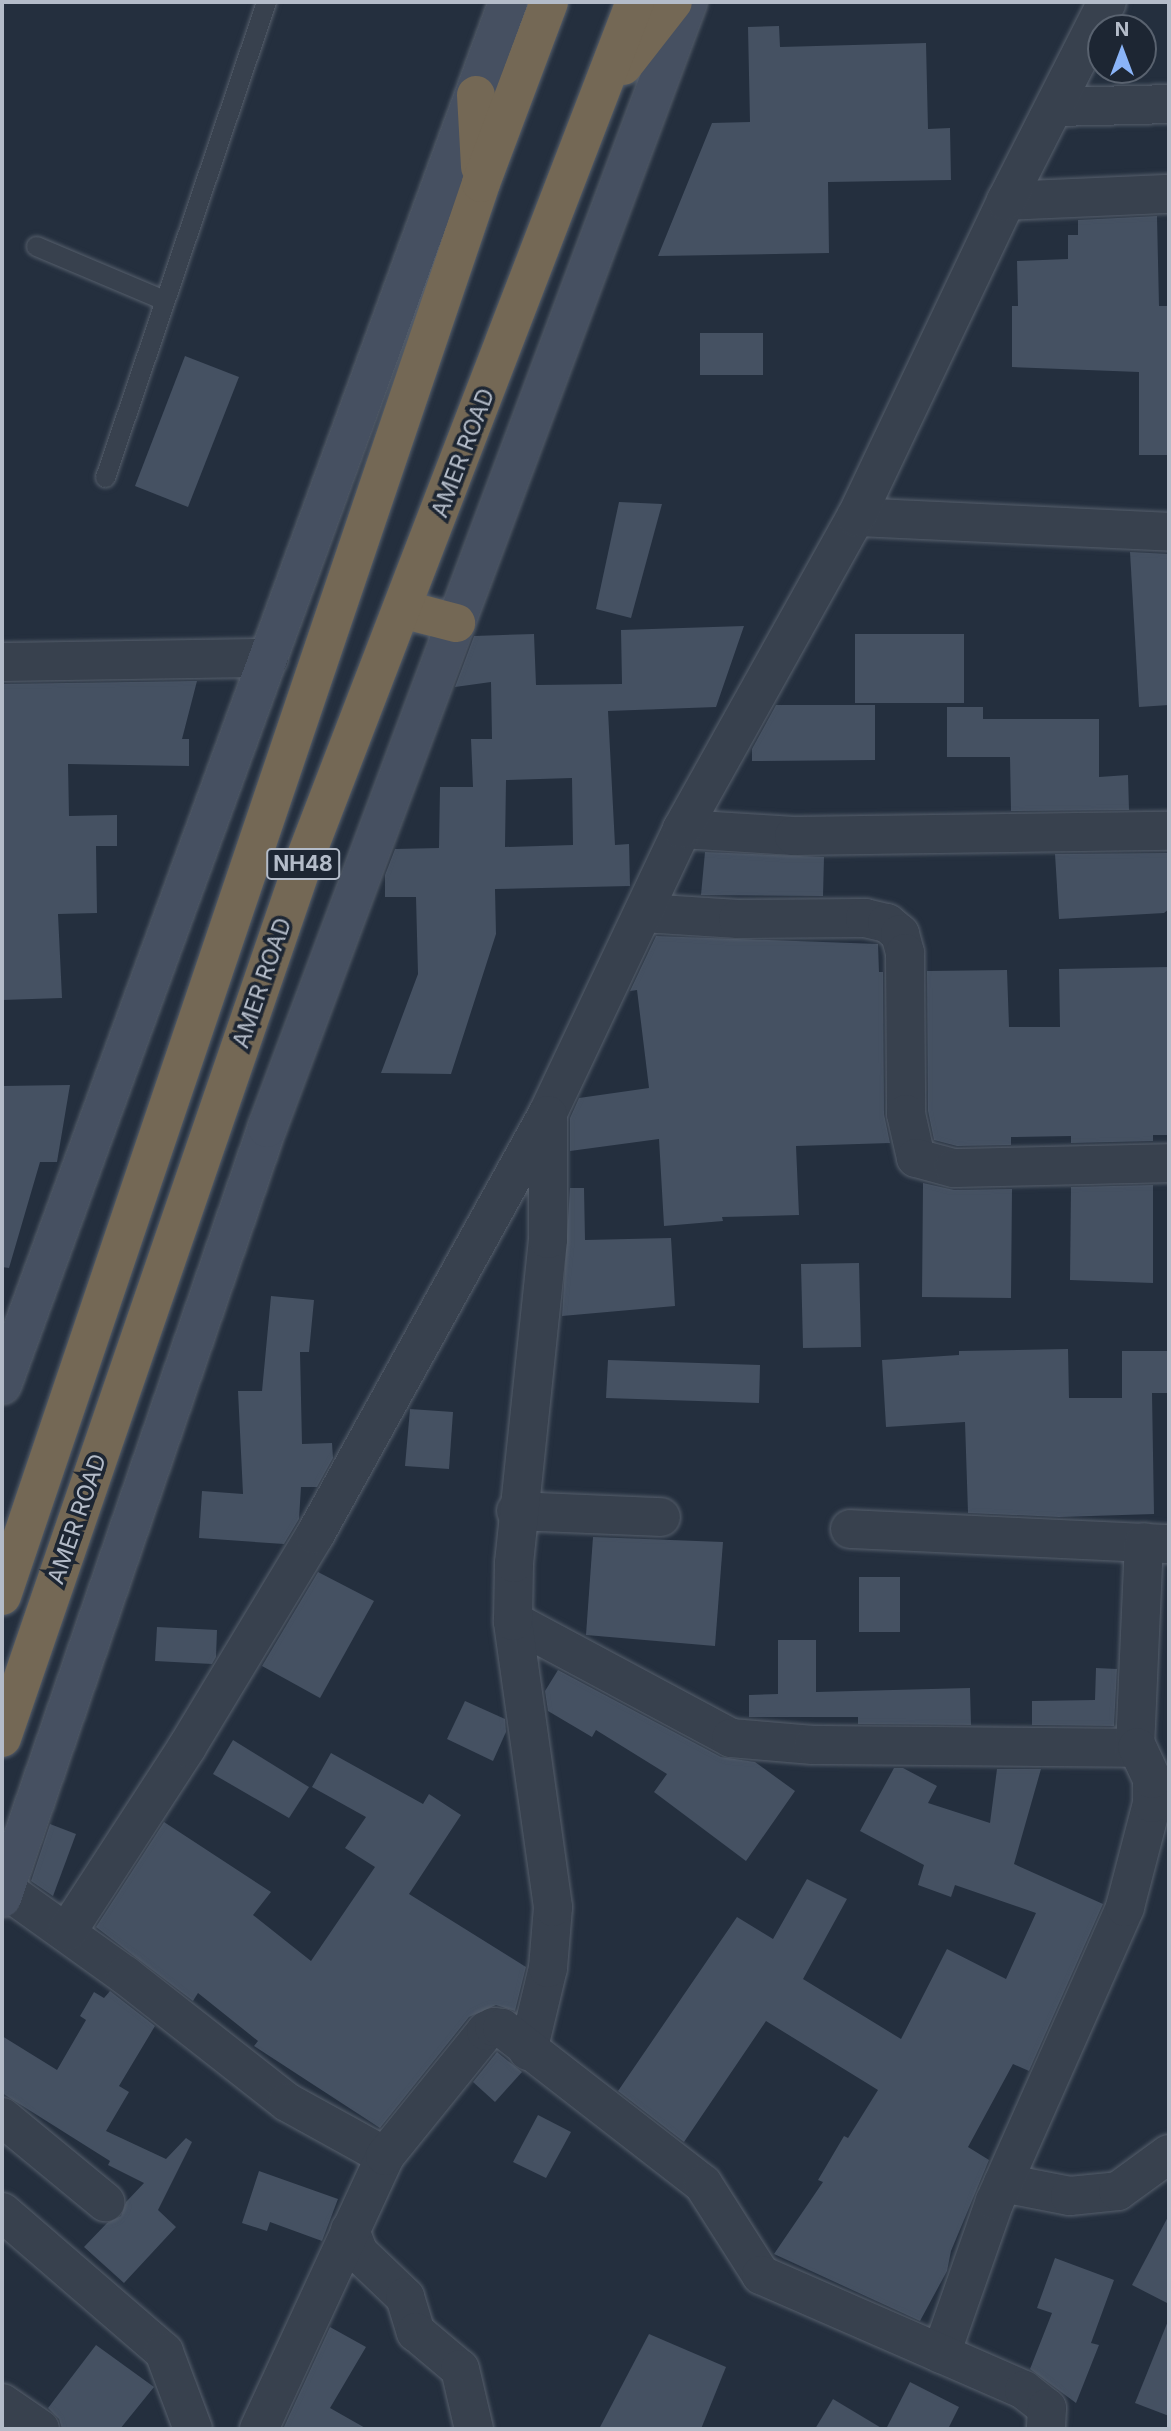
<!DOCTYPE html>
<html>
<head>
<meta charset="utf-8">
<style>
	body { margin:0 }
	#map { position:relative; width:1171px; height:2431px; overflow:hidden; background:#242f3e; font-family:Inter,sans-serif }
	div>[style] { position:absolute }
	[style*='--x'] { left:calc(var(--x)*1px); top:calc(var(--y)*1px); width:calc(var(--w)*1px); rotate:calc(var(--a)*1deg) }
	.building>* { inset:0; background:#455162 }
	.roads { filter:drop-shadow(0 0 2px #565f6c) drop-shadow(0 0 2px #565f6c) }
	.lane>* { height:19px; margin:-9.5px; padding:0 9.5px; transform-origin:9.5px; border-radius:9.5px; background:#38414e }
	.street>* { height:38px; margin:-19px; padding:0 19px; transform-origin:19px; border-radius:19px; background:#38414e }
	.secondary>* { height:38px; margin:-19px; padding:0 19px; transform-origin:19px; border-radius:19px; background:#465061 }
	.highway>* { height:38px; margin:-19px; padding:0 19px; transform-origin:19px; border-radius:19px; background:#746855 }
	span { translate:-50% -50%; white-space:nowrap; text-align:center; line-height:1.15; -webkit-text-stroke:7px #1d2633; paint-order:stroke }
	.shield-label span { padding:2px 5px; background:#1d2633; border:2px solid; border-radius:5px; -webkit-text-stroke-width:0 }
	.shield-label { font-size:21px; color:#b4bcc9; font-weight:700 }
	.street-label { font-size:23px; color:#b4bcc9 }
	.frame { position:absolute; inset:0; border:4px solid #b4bcc9; pointer-events:none }
	.north { position:absolute; left:1087px; top:14px; width:70px; height:70px; box-sizing:border-box; background:#1d2633; border:2px solid #59626f; border-radius:50%; rotate:0deg; font-size:19px; font-weight:700; line-height:28px; text-align:center; color:#b4bcc9 }
	.north::after { content:''; display:block; margin:auto; width:24px; height:32px; background:#8ab4f8; clip-path:polygon(50% 0,100% 100%,50% 72%,0 100%) }
</style>
</head>
<body>
<div id="map">
	<div class="building">
		<i style="clip-path:polygon(779px 26px,780px 47px,926px 43px,928px 129px,950px 128px,951px 180px,828px 182px,829px 253px,658px 256px,712px 123px,750px 122px,748px 27px)"></i>
		<i style="clip-path:polygon(1157px 216px,1159px 306px,1169px 306px,1169px 455px,1139px 455px,1139px 372px,1012px 367px,1012px 306px,1018px 306px,1017px 261px,1068px 259px,1068px 235px,1078px 235px,1078px 220px)"></i>
		<i style="clip-path:polygon(700px 333px,763px 333px,763px 375px,700px 375px)"></i>
		<i style="clip-path:polygon(185px 356px,239px 377px,188px 507px,135px 486px)"></i>
		<i style="clip-path:polygon(619px 502px,662px 504px,631px 618px,596px 609px)"></i>
		<i style="clip-path:polygon(1130px 552px,1169px 554px,1169px 705px,1139px 707px)"></i>
		<i style="clip-path:polygon(evenodd,744px 626px,716px 707px,608px 711px,615px 845px,629px 844px,630px 886px,495px 889px,496px 934px,451px 1074px,381px 1073px,418px 974px,416px 897px,385px 897px,385px 875px,395px 849px,439px 848px,440px 787px,473px 787px,471px 739px,492px 739px,491px 682px,455px 687px,474px 636px,534px 634px,536px 685px,622px 684px,621px 630px,744px 626px,572px 778px,573px 845px,505px 847px,506px 780px,572px 778px)"></i>
		<i style="clip-path:polygon(855px 634px,964px 634px,964px 703px,855px 703px)"></i>
		<i style="clip-path:polygon(197px 681px,182px 739px,189px 739px,189px 766px,68px 764px,69px 816px,117px 815px,117px 846px,96px 846px,97px 913px,58px 914px,62px 998px,2px 1000px,2px 684px)"></i>
		<i style="clip-path:polygon(776px 705px,875px 705px,875px 760px,752px 761px,752px 749px)"></i>
		<i style="clip-path:polygon(947px 707px,983px 707px,983px 719px,1099px 719px,1099px 777px,1128px 775px,1129px 810px,1011px 811px,1010px 757px,947px 757px)"></i>
		<i style="clip-path:polygon(705px 852px,824px 857px,823px 896px,701px 895px)"></i>
		<i style="clip-path:polygon(1169px 853px,1169px 909px,1164px 913px,1059px 919px,1055px 854px)"></i>
		<i style="clip-path:polygon(656px 936px,878px 944px,879px 972px,883px 972px,884px 1114px,890px 1143px,796px 1146px,799px 1215px,722px 1217px,723px 1221px,664px 1226px,659px 1139px,570px 1151px,570px 1118px,579px 1098px,649px 1088px,637px 990px,630px 991px)"></i>
		<i style="clip-path:polygon(1169px 967px,1169px 1135px,1153px 1135px,1153px 1141px,1071px 1143px,1071px 1136px,1011px 1137px,1011px 1145px,957px 1146px,934px 1140px,928px 1111px,927px 971px,1007px 970px,1009px 1027px,1060px 1027px,1059px 969px)"></i>
		<i style="clip-path:polygon(70px 1085px,57px 1162px,40px 1162px,9px 1268px,2px 1267px,2px 1086px)"></i>
		<i style="clip-path:polygon(923px 1183px,954px 1190px,1012px 1189px,1011px 1298px,922px 1297px)"></i>
		<i style="clip-path:polygon(1153px 1185px,1153px 1283px,1070px 1280px,1071px 1187px)"></i>
		<i style="clip-path:polygon(570px 1188px,584px 1188px,585px 1240px,671px 1238px,675px 1306px,562px 1316px)"></i>
		<i style="clip-path:polygon(859px 1263px,861px 1347px,803px 1348px,801px 1264px)"></i>
		<i style="clip-path:polygon(271px 1296px,314px 1300px,309px 1352px,300px 1352px,302px 1444px,332px 1443px,333px 1458px,317px 1487px,301px 1487px,299px 1519px,284px 1544px,199px 1538px,202px 1491px,243px 1494px,238px 1391px,262px 1391px)"></i>
		<i style="clip-path:polygon(1068px 1349px,1069px 1398px,1122px 1398px,1122px 1351px,1168px 1351px,1169px 1393px,1152px 1393px,1154px 1514px,1059px 1517px,968px 1513px,965px 1422px,886px 1427px,882px 1360px,959px 1355px,959px 1351px)"></i>
		<i style="clip-path:polygon(608px 1360px,760px 1365px,759px 1403px,606px 1398px)"></i>
		<i style="clip-path:polygon(410px 1409px,453px 1412px,449px 1469px,405px 1466px)"></i>
		<i style="clip-path:polygon(593px 1537px,723px 1542px,715px 1646px,586px 1635px)"></i>
		<i style="clip-path:polygon(318px 1572px,374px 1601px,320px 1698px,262px 1666px)"></i>
		<i style="clip-path:polygon(859px 1577px,900px 1577px,900px 1632px,859px 1632px)"></i>
		<i style="clip-path:polygon(157px 1627px,217px 1630px,216px 1657px,212px 1664px,155px 1661px)"></i>
		<i style="clip-path:polygon(778px 1640px,816px 1640px,816px 1692px,970px 1688px,971px 1725px,858px 1724px,858px 1717px,749px 1717px,749px 1695px,778px 1694px)"></i>
		<i style="clip-path:polygon(1096px 1668px,1117px 1669px,1114px 1726px,1032px 1725px,1032px 1701px,1095px 1700px)"></i>
		<i style="clip-path:polygon(558px 1670px,721px 1757px,755px 1762px,795px 1791px,746px 1861px,654px 1792px,667px 1774px,596px 1730px,592px 1737px,548px 1711px,545px 1691px)"></i>
		<i style="clip-path:polygon(465px 1701px,505px 1719px,506px 1732px,493px 1761px,447px 1739px)"></i>
		<i style="clip-path:polygon(233px 1740px,309px 1787px,289px 1818px,213px 1774px)"></i>
		<i style="clip-path:polygon(331px 1753px,423px 1804px,429px 1794px,461px 1815px,409px 1894px,526px 1967px,515px 2011px,496px 2005px,469px 2017px,380px 2128px,254px 2046px,258px 2041px,198px 1993px,193px 2001px,96px 1927px,164px 1822px,271px 1892px,253px 1915px,311px 1961px,375px 1867px,345px 1848px,366px 1817px,312px 1787px)"></i>
		<i style="clip-path:polygon(894px 1768px,903px 1768px,937px 1786px,928px 1803px,990px 1823px,997px 1769px,1041px 1769px,1014px 1864px,1103px 1904px,1029px 2071px,1013px 2064px,968px 2147px,989px 2160px,951px 2251px,947px 2271px,920px 2321px,774px 2254px,823px 2182px,818px 2180px,844px 2136px,848px 2138px,878px 2090px,766px 2021px,684px 2142px,618px 2091px,737px 1917px,773px 1939px,807px 1879px,847px 1899px,803px 1979px,901px 2039px,947px 1949px,1006px 1979px,1036px 1913px,955px 1885px,951px 1897px,918px 1885px,924px 1865px,860px 1831px)"></i>
		<i style="clip-path:polygon(50px 1824px,76px 1834px,53px 1896px,31px 1881px)"></i>
		<i style="clip-path:polygon(110px 1991px,155px 2026px,119px 2086px,129px 2092px,106px 2131px,166px 2159px,186px 2138px,192px 2142px,158px 2210px,176px 2227px,124px 2283px,84px 2247px,107px 2223px,121px 2216px,126px 2202px,144px 2183px,108px 2165px,110px 2161px,2px 2093px,2px 2036px,57px 2070px,86px 2020px,80px 2016px,94px 1992px,104px 1998px)"></i>
		<i style="clip-path:polygon(497px 2052px,522px 2072px,495px 2102px,473px 2082px)"></i>
		<i style="clip-path:polygon(538px 2115px,571px 2132px,546px 2178px,513px 2162px)"></i>
		<i style="clip-path:polygon(259px 2171px,338px 2199px,322px 2241px,270px 2222px,267px 2231px,242px 2223px)"></i>
		<i style="clip-path:polygon(1169px 2215px,1169px 2304px,1132px 2285px)"></i>
		<i style="clip-path:polygon(1055px 2258px,1114px 2280px,1091px 2343px,1099px 2345px,1076px 2403px,1030px 2369px,1052px 2313px,1037px 2308px)"></i>
		<i style="clip-path:polygon(1168px 2321px,1169px 2321px,1169px 2416px,1135px 2403px)"></i>
		<i style="clip-path:polygon(330px 2327px,366px 2347px,330px 2408px,367px 2429px,283px 2429px)"></i>
		<i style="clip-path:polygon(649px 2334px,726px 2367px,701px 2429px,599px 2429px)"></i>
		<i style="clip-path:polygon(96px 2345px,154px 2387px,120px 2429px,62px 2429px,59px 2419px,48px 2408px)"></i>
		<i style="clip-path:polygon(910px 2382px,959px 2407px,948px 2429px,886px 2429px)"></i>
		<i style="clip-path:polygon(833px 2399px,883px 2429px,815px 2429px)"></i>
	</div>
	<div class="roads">
		<div class="lane">
			<i style="--x:36;--y:246;--w:139;--a:22.9"></i>
			<i style="--x:105;--y:477;--w:502;--a:-71.28"></i>
		</div>
		<div class="street">
			<i style="--x:1057;--y:107;--w:112;--a:-1.5"></i>
			<i style="--x:1006;--y:201;--w:163;--a:-2.5"></i>
			<i style="--x:856;--y:517;--w:313;--a:2.7"></i>
			<i style="--x:2;--y:662;--w:267;--a:-0.9"></i>
			<i style="--x:682;--y:829;--w:112;--a:3.6"></i>
			<i style="--x:794;--y:836;--w:375;--a:-0.8"></i>
			<i style="--x:643;--y:913;--w:95;--a:3.6"></i>
			<i style="--x:738;--y:919;--w:127;--a:-0.5"></i>
			<i style="--x:865;--y:918;--w:23;--a:13"></i>
			<i style="--x:887;--y:923;--w:17;--a:40"></i>
			<i style="--x:900;--y:934;--w:20;--a:75"></i>
			<i style="--x:905;--y:953;--w:161;--a:89.6"></i>
			<i style="--x:906;--y:1114;--w:45;--a:77.2"></i>
			<i style="--x:916;--y:1158;--w:39;--a:15"></i>
			<i style="--x:954;--y:1168;--w:215;--a:-1.3"></i>
			<i style="--x:516;--y:1511;--w:145;--a:2.4"></i>
			<i style="--x:850;--y:1529;--w:319;--a:2.7"></i>
			<i style="--x:513;--y:1621;--w:247;--a:28.2"></i>
			<i style="--x:731;--y:1738;--w:82;--a:4.9"></i>
			<i style="--x:813;--y:1745;--w:322;--a:0.5"></i>
			<i style="--x:1135;--y:1748;--w:206;--a:-87.5"></i>
			<i style="--x:2;--y:1887;--w:151;--a:35.6"></i>
			<i style="--x:125;--y:1975;--w:206;--a:38.1"></i>
			<i style="--x:287;--y:2102;--w:112;--a:28.9"></i>
			<i style="--x:67;--y:1932;--w:221;--a:-57"></i>
			<i style="--x:187;--y:1747;--w:248;--a:-58.9"></i>
			<i style="--x:315;--y:1535;--w:482;--a:-61.1"></i>
			<i style="--x:548;--y:1113;--w:314;--a:-64.7"></i>
			<i style="--x:682;--y:829;--w:357;--a:-60.9"></i>
			<i style="--x:856;--y:517;--w:350;--a:-64.6"></i>
			<i style="--x:1006;--y:201;--w:223;--a:-63.1"></i>
			<i style="--x:528;--y:2051;--w:85;--a:-76.5"></i>
			<i style="--x:548;--y:1968;--w:61;--a:-85.3"></i>
			<i style="--x:553;--y:1907;--w:289;--a:-98"></i>
			<i style="--x:513;--y:1621;--w:58;--a:-89"></i>
			<i style="--x:514;--y:1563;--w:326;--a:-84"></i>
			<i style="--x:548;--y:1239;--w:124;--a:-90"></i>
			<i style="--x:2;--y:2117;--w:134;--a:39.5"></i>
			<i style="--x:1003;--y:2183;--w:68;--a:11"></i>
			<i style="--x:1070;--y:2196;--w:48;--a:-5.9"></i>
			<i style="--x:1118;--y:2191;--w:63;--a:-36"></i>
			<i style="--x:2;--y:2212;--w:214;--a:40.8"></i>
			<i style="--x:164;--y:2352;--w:82;--a:69.4"></i>
			<i style="--x:350;--y:2230;--w:25;--a:69"></i>
			<i style="--x:359;--y:2253;--w:64;--a:43.7"></i>
			<i style="--x:405;--y:2297;--w:37;--a:73"></i>
			<i style="--x:416;--y:2332;--w:57;--a:40.1"></i>
			<i style="--x:460;--y:2369;--w:62;--a:76.9"></i>
			<i style="--x:941;--y:2354;--w:162;--a:-70.6"></i>
			<i style="--x:995;--y:2201;--w:321;--a:-66.1"></i>
			<i style="--x:1125;--y:1907;--w:107;--a:-75.4"></i>
			<i style="--x:1152;--y:1803;--w:24;--a:-90"></i>
			<i style="--x:1152;--y:1779;--w:35;--a:-115"></i>
			<i style="--x:2;--y:2403;--w:46;--a:34.4"></i>
			<i style="--x:259;--y:2429;--w:301;--a:-65.2"></i>
			<i style="--x:385;--y:2156;--w:161;--a:-51.1"></i>
			<i style="--x:486;--y:2031;--w:9;--a:-27"></i>
			<i style="--x:494;--y:2027;--w:8;--a:7"></i>
			<i style="--x:502;--y:2028;--w:254;--a:37.8"></i>
			<i style="--x:703;--y:2184;--w:108;--a:57.5"></i>
			<i style="--x:761;--y:2275;--w:287;--a:23.6"></i>
			<i style="--x:1024;--y:2390;--w:29;--a:38"></i>
			<i style="--x:1047;--y:2408;--w:21;--a:93"></i>
		</div>
		<div class="secondary">
			<i style="--x:2;--y:1385;--w:1473;--a:-69.9"></i>
			<i style="--x:2;--y:1898;--w:814;--a:-71.01"></i>
			<i style="--x:267;--y:1128;--w:1202;--a:-69.5"></i>
		</div>
		<div class="highway">
			<i style="--x:623;--y:66;--w:81;--a:-52"></i>
			<i style="--x:476;--y:95;--w:72;--a:86.8"></i>
			<i style="--x:402;--y:609;--w:56;--a:14.5"></i>
			<i style="--x:2;--y:1596;--w:1492;--a:-71.27"></i>
			<i style="--x:481;--y:183;--w:193;--a:-69.4"></i>
			<i style="--x:2;--y:1738;--w:928;--a:-71"></i>
			<i style="--x:304;--y:861;--w:921;--a:-68.93"></i>
		</div>
	</div>
	<div class="shield-label">
		<span style="left:303px;top:864px">NH48</span>
	</div>
	<div class="street-label">
		<span style="left:463px;top:453px;rotate:-69deg">AMER ROAD</span>
		<span style="left:262px;top:983px;rotate:-71deg">AMER ROAD</span>
		<span style="left:77px;top:1519px;rotate:-71deg">AMER ROAD</span>
	</div>
	<div class="frame"></div>
	<div class="north">N</div>
</div>
</body>
</html>
